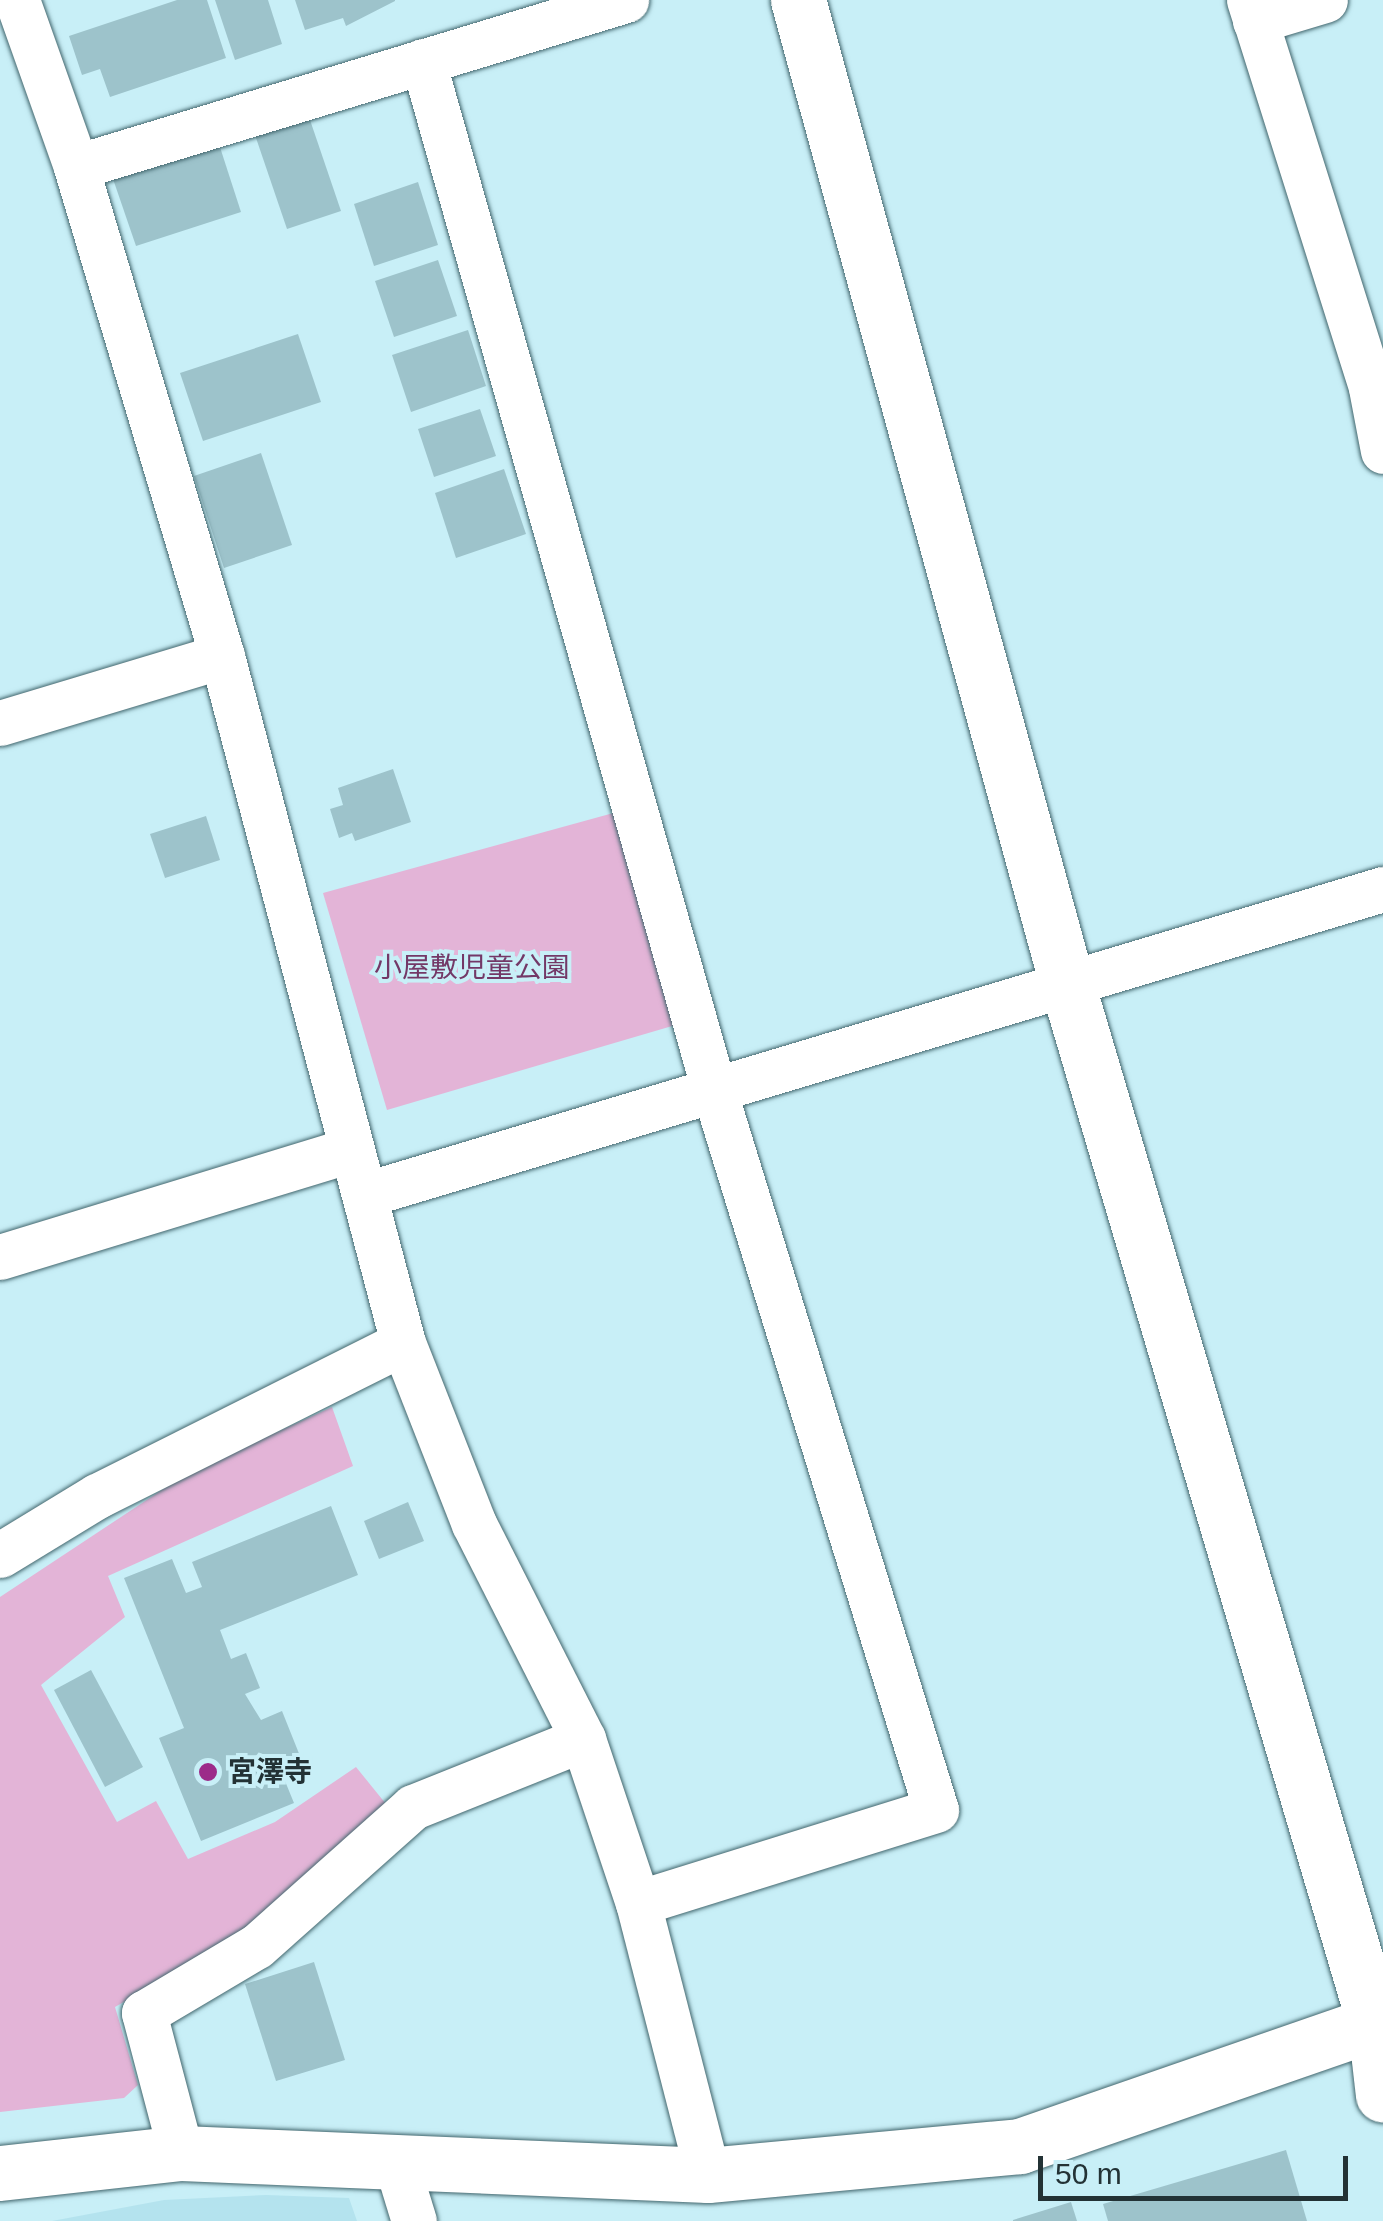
<!DOCTYPE html>
<html>
<head>
<meta charset="utf-8">
<style>
	body { margin:0 }
	#map { position:relative; width:1383px; height:2221px; overflow:hidden; background:#c8eff7; font-family:Arial,"Noto Sans JP",sans-serif }
	div>[style] { position:absolute }
	[style*='--x'] { left:calc(var(--x)*1px); top:calc(var(--y)*1px); width:calc(var(--w)*1px); rotate:calc(var(--a)*1deg) }
	.built>* { inset:0; background:#b4e3ee }
	.green>* { inset:0; background:#e3b4d7 }
	.building>* { inset:0; background:#9dc3cb }
	.roads { filter:drop-shadow(0 0 2px #42666d) drop-shadow(0 0 2px #42666d) }
	.street>* { height:45px; margin:-22.5px; padding:0 22.5px; transform-origin:22.5px; border-radius:22.5px; background:#fff }
	.secondary>* { height:55px; margin:-27.5px; padding:0 27.5px; transform-origin:27.5px; border-radius:27.5px; background:#fff }
	.dots>* { width:28px; height:28px; translate:-50% -50%; box-sizing:border-box; border:5px solid #c8eff7; border-radius:50% }
	span { translate:-50% -50%; white-space:nowrap; text-align:center; line-height:1.15; -webkit-text-stroke:8px #c8eff7; paint-order:stroke }
	.park-label { font-size:28px; color:#733867 }
	.poi-label { font-size:28px; color:#233235; font-weight:700 }
	.left { translate:0 -50%; text-align:left }
	.scale { position:absolute; left:1038px; top:2156px; width:310px; height:45px; box-sizing:border-box; border:5px solid #233235; border-top:0; padding-left:12px; font-size:30px; line-height:35px; white-space:nowrap; color:#233235; -webkit-text-stroke:8px #c8eff7; paint-order:stroke }
</style>
</head>
<body>
<div id="map">
	<div class="built">
		<i style="clip-path:polygon(266px 2195px,349px 2198px,357px 2221px,52px 2221px,164px 2200px)"></i>
	</div>
	<div class="green">
		<i style="clip-path:polygon(617px 812px,679px 1024px,387px 1110px,323px 893px)"></i>
		<i style="clip-path:polygon(332px 1407px,353px 1466px,108px 1576px,125px 1617px,41px 1685px,117px 1822px,156px 1801px,188px 1859px,275px 1822px,356px 1767px,386px 1804px,252px 1928px,115px 2007px,138px 2085px,124px 2098px,0 2112px,0 1597px,186px 1474px)"></i>
	</div>
	<div class="building">
		<i style="clip-path:polygon(177px 0,207px 0,226px 58px,110px 97px,100px 69px,82px 75px,69px 36px)"></i>
		<i style="clip-path:polygon(215px 0,268px 0,282px 44px,235px 60px)"></i>
		<i style="clip-path:polygon(295px 0,395px 0,395px 1px,346px 26px,343px 18px,305px 30px)"></i>
		<i style="clip-path:polygon(309px 117px,341px 211px,287px 229px,255px 135px)"></i>
		<i style="clip-path:polygon(218px 141px,241px 212px,136px 246px,112px 176px)"></i>
		<i style="clip-path:polygon(418px 182px,438px 245px,374px 266px,354px 204px)"></i>
		<i style="clip-path:polygon(438px 260px,457px 316px,394px 337px,375px 281px)"></i>
		<i style="clip-path:polygon(468px 330px,486px 386px,411px 412px,392px 355px)"></i>
		<i style="clip-path:polygon(298px 334px,321px 402px,203px 441px,180px 373px)"></i>
		<i style="clip-path:polygon(480px 409px,496px 456px,434px 477px,418px 429px)"></i>
		<i style="clip-path:polygon(261px 453px,292px 545px,224px 568px,194px 476px)"></i>
		<i style="clip-path:polygon(504px 469px,526px 534px,456px 558px,435px 493px)"></i>
		<i style="clip-path:polygon(393px 769px,411px 822px,355px 841px,352px 833px,339px 838px,330px 809px,343px 805px,338px 788px)"></i>
		<i style="clip-path:polygon(206px 816px,220px 860px,165px 878px,150px 834px)"></i>
		<i style="clip-path:polygon(408px 1502px,424px 1541px,379px 1559px,364px 1521px)"></i>
		<i style="clip-path:polygon(331px 1506px,358px 1575px,220px 1630px,231px 1659px,246px 1653px,260px 1688px,245px 1694px,261px 1720px,282px 1711px,300px 1756px,278px 1764px,294px 1803px,201px 1841px,159px 1738px,184px 1728px,124px 1578px,172px 1559px,186px 1593px,202px 1587px,192px 1562px)"></i>
		<i style="clip-path:polygon(91px 1670px,143px 1767px,105px 1787px,54px 1690px)"></i>
		<i style="clip-path:polygon(314px 1962px,345px 2060px,276px 2081px,245px 1984px)"></i>
		<i style="clip-path:polygon(1286px 2150px,1307px 2221px,1108px 2221px,1103px 2204px)"></i>
		<i style="clip-path:polygon(1071px 2202px,1077px 2221px,1013px 2221px,1013px 2220px)"></i>
	</div>
	<div class="roads">
		<div class="street">
			<i style="--x:17;--y:0;--w:177;--a:70.5"></i>
			<i style="--x:76;--y:167;--w:510;--a:73.38"></i>
			<i style="--x:222;--y:656;--w:710;--a:75.24"></i>
			<i style="--x:403;--y:1343;--w:194;--a:68.6"></i>
			<i style="--x:474;--y:1524;--w:241;--a:63.1"></i>
			<i style="--x:583;--y:1739;--w:173;--a:71.5"></i>
			<i style="--x:638;--y:1903;--w:281;--a:75.6"></i>
			<i style="--x:1249;--y:0;--w:407;--a:72.5"></i>
			<i style="--x:1371;--y:388;--w:64;--a:79.2"></i>
			<i style="--x:1255;--y:21;--w:73;--a:-16.7"></i>
			<i style="--x:423;--y:61;--w:1069;--a:74.21"></i>
			<i style="--x:714;--y:1090;--w:753;--a:72.86"></i>
			<i style="--x:936;--y:1810;--w:312;--a:162.7"></i>
			<i style="--x:76;--y:167;--w:575;--a:-16.89"></i>
			<i style="--x:0;--y:723;--w:232;--a:-16.8"></i>
			<i style="--x:367;--y:1194;--w:1061;--a:-16.71"></i>
			<i style="--x:0;--y:1257;--w:367;--a:-17"></i>
			<i style="--x:0;--y:1555;--w:114;--a:-31.3"></i>
			<i style="--x:97;--y:1496;--w:342;--a:-26.6"></i>
			<i style="--x:181;--y:2153;--w:145;--a:-104.8"></i>
			<i style="--x:144;--y:2013;--w:131;--a:-30.7"></i>
			<i style="--x:257;--y:1946;--w:209;--a:-41.7"></i>
			<i style="--x:413;--y:1807;--w:183;--a:-21.8"></i>
			<i style="--x:395;--y:2159;--w:65;--a:73"></i>
		</div>
		<div class="secondary">
			<i style="--x:798;--y:0;--w:1016;--a:74.71"></i>
			<i style="--x:1066;--y:980;--w:1090;--a:73.53"></i>
			<i style="--x:1375;--y:2025;--w:70;--a:83.5"></i>
			<i style="--x:0;--y:2173;--w:182;--a:-6.3"></i>
			<i style="--x:181;--y:2153;--w:527;--a:2.39"></i>
			<i style="--x:708;--y:2175;--w:313;--a:-5.3"></i>
			<i style="--x:1020;--y:2146;--w:384;--a:-19.1"></i>
		</div>
	</div>
	<div class="dots">
		<i style="left:208px;top:1772px;background:#9c2b89"></i>
	</div>
	<div class="park-label">
		<span style="left:472px;top:968px">小屋敷児童公園</span>
	</div>
	<div class="poi-label">
		<span class="left" style="left:228px;top:1772px">宮澤寺</span>
	</div>
	<div class="scale">50 m</div>
</div>
</body>
</html>
